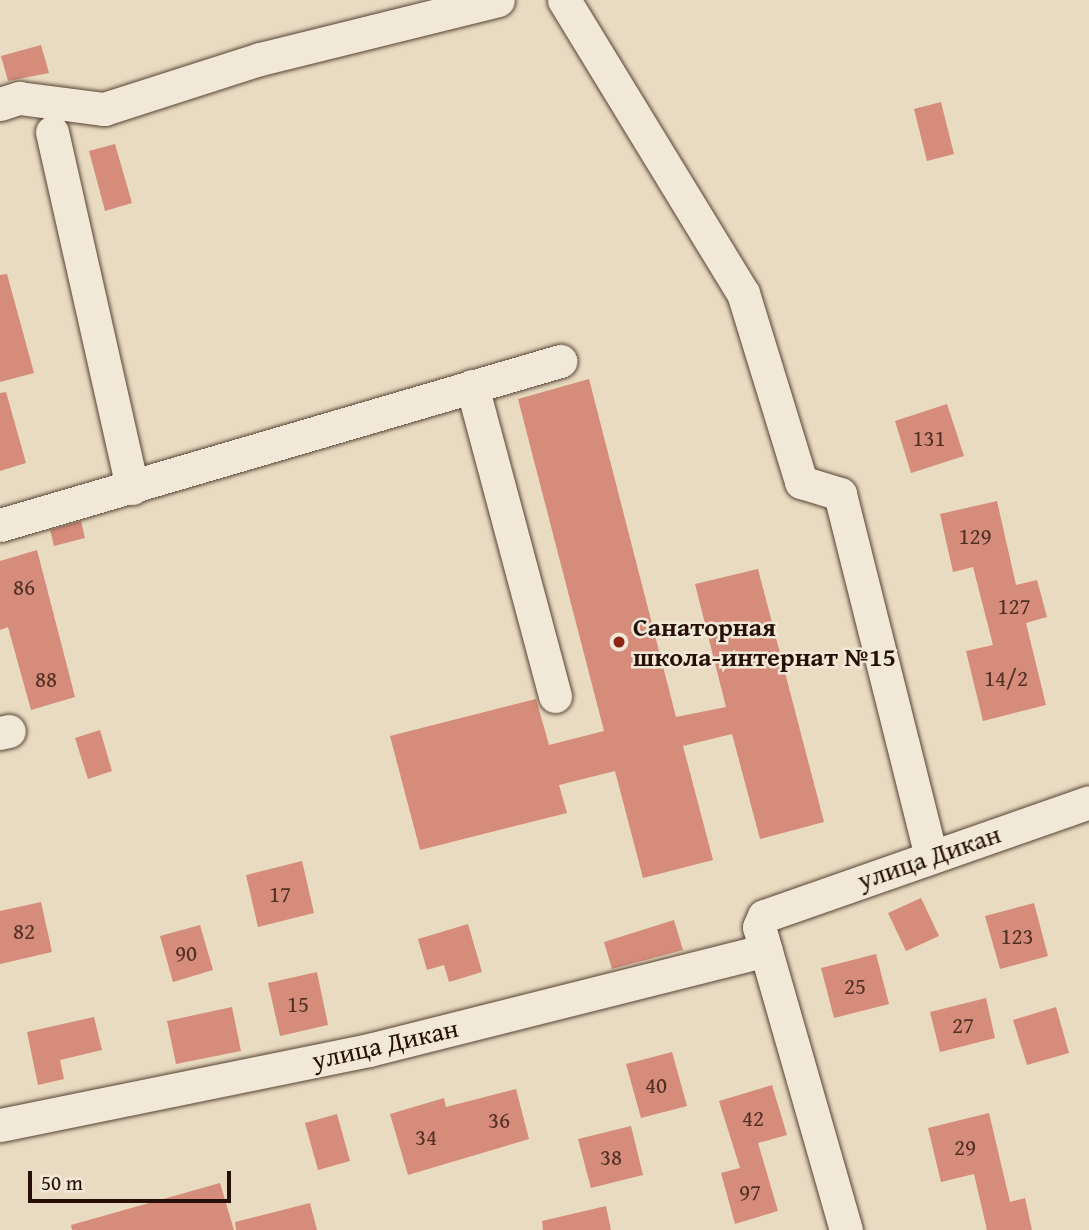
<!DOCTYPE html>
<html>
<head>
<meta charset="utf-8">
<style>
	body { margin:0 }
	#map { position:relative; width:1089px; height:1230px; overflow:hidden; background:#e9dbc1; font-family:"Gentium Book Plus",serif }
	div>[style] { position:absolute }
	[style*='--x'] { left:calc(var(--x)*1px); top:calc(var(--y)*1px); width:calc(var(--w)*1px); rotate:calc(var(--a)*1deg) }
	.building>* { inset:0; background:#d58c7a }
	.roads { filter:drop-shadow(0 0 2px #574335) drop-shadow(0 0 2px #574335) }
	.minor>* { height:33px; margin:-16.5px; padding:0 16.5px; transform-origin:16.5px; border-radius:16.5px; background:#f1e8d7 }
	.dots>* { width:19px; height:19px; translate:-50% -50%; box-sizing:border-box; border:4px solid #f1e8d7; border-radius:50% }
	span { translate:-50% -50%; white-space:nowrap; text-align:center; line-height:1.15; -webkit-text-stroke:5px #f1e8d7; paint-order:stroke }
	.number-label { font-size:23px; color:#522f23 }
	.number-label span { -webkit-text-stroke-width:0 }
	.poi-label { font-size:26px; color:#261006; font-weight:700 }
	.left { translate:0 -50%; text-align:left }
	.street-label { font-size:26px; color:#261006 }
	.scale { position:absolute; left:28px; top:1171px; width:203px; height:32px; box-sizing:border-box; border:4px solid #261006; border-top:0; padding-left:9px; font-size:21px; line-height:24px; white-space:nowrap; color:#261006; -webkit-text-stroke:5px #f1e8d7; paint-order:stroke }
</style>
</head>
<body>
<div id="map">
	<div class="building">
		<i style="clip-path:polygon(41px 45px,49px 73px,8px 81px,1px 56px)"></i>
		<i style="clip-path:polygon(941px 102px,954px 154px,927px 161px,914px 109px)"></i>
		<i style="clip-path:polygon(115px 144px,132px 203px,105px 211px,89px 151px)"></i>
		<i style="clip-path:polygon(7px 274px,34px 373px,0 382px,0 275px)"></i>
		<i style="clip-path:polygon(589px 379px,676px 717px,726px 707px,695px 584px,758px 569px,824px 822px,760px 839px,732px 734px,683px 746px,713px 860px,643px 878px,615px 771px,559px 785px,567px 813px,420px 850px,390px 736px,536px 699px,549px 745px,604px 731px,518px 399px)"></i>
		<i style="clip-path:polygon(6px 392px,26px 463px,0 471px,0 393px)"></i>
		<i style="clip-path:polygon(947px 404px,964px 456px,911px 473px,895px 421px)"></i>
		<i style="clip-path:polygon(997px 501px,1016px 585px,1037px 580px,1047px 617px,1026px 623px,1046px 705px,983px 721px,966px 651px,993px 645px,973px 567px,953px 572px,940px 514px)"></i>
		<i style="clip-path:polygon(81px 521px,85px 538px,54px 546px,50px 530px)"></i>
		<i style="clip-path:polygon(37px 550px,75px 697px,31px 710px,8px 627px,0 630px,0 561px)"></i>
		<i style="clip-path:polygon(100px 730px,112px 771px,88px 779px,75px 738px)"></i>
		<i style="clip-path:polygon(302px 861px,314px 913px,258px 927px,246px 875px)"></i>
		<i style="clip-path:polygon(921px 898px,939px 936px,906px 951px,888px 913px)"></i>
		<i style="clip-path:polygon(41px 902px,52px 952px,0 964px,0 911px)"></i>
		<i style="clip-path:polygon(1034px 903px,1048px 956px,1000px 969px,985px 916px)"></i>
		<i style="clip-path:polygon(674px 920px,683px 950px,612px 969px,604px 942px)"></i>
		<i style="clip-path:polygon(468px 924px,482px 972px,449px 982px,444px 965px,427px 970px,418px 939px)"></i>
		<i style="clip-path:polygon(200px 925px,213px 970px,173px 982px,160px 936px)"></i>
		<i style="clip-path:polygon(876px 954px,889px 1004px,834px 1018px,821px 968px)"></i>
		<i style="clip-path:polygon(317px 972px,328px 1025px,280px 1036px,268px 983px)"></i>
		<i style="clip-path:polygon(986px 998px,995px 1038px,940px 1052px,930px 1012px)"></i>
		<i style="clip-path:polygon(232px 1007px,241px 1051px,176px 1064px,167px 1021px)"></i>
		<i style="clip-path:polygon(1056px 1007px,1069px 1053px,1027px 1065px,1013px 1020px)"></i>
		<i style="clip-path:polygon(94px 1017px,102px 1050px,60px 1060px,64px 1079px,38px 1085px,27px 1032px)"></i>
		<i style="clip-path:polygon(672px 1052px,687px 1106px,641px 1118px,626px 1064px)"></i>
		<i style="clip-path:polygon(772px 1085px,787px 1135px,758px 1143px,778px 1211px,735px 1224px,721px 1173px,740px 1168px,719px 1101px)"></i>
		<i style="clip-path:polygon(516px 1089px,529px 1139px,408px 1175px,390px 1114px,444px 1098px,446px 1107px)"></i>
		<i style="clip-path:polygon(989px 1113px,1010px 1202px,1025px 1198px,1032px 1230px,987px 1230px,974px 1174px,941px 1182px,928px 1128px)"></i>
		<i style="clip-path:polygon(337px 1114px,350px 1161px,318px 1170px,305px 1123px)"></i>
		<i style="clip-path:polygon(631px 1126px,643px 1175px,591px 1188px,578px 1139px)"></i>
		<i style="clip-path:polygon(220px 1183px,234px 1230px,72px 1230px,71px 1225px)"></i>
		<i style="clip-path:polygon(310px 1203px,317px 1230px,236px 1230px,235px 1222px)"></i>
		<i style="clip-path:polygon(606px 1206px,611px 1230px,543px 1230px,542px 1221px)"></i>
	</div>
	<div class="roads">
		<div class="minor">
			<i style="--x:564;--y:0;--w:343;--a:58.6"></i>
			<i style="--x:743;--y:293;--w:198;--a:72.9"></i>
			<i style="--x:801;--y:482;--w:41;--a:17.1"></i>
			<i style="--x:840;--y:494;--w:374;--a:75.9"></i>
			<i style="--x:0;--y:104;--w:20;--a:-18"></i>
			<i style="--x:19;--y:98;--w:86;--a:7.4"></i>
			<i style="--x:104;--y:109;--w:164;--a:-17.8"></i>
			<i style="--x:260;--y:59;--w:245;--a:-13.9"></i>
			<i style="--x:52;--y:132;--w:365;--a:77.3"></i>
			<i style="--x:472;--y:386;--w:321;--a:75"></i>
			<i style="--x:0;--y:525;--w:584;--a:-16.32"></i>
			<i style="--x:0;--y:733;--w:9;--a:-13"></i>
			<i style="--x:0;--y:1125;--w:377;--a:-11.5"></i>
			<i style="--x:369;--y:1050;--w:409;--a:-14.1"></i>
			<i style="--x:846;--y:1230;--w:315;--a:-106"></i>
			<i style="--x:759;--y:927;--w:12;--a:-66"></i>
			<i style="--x:764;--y:916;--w:344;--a:-19.3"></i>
		</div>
	</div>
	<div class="dots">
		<i style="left:619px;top:642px;background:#8f2418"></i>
	</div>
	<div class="number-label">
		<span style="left:929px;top:438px">131</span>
		<span style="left:975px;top:536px">129</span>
		<span style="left:24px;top:587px">86</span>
		<span style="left:1014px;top:606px">127</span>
		<span style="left:1006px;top:678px">14/2</span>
		<span style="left:46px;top:679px">88</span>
		<span style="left:280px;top:894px">17</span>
		<span style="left:24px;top:931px">82</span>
		<span style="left:1017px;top:936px">123</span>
		<span style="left:186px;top:953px">90</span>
		<span style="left:855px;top:986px">25</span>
		<span style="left:298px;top:1004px">15</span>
		<span style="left:963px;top:1025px">27</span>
		<span style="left:656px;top:1085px">40</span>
		<span style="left:753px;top:1118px">42</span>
		<span style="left:499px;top:1120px">36</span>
		<span style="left:426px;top:1137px">34</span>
		<span style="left:965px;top:1147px">29</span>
		<span style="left:611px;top:1157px">38</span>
		<span style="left:750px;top:1192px">97</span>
	</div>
	<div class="poi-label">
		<span class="left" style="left:633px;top:642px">Санаторная<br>школа-интернат №15</span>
	</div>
	<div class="street-label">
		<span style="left:929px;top:857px;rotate:-19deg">улица Дикан</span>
		<span style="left:385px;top:1044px;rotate:-13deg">улица Дикан</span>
	</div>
	<div class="scale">50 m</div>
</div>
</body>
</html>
